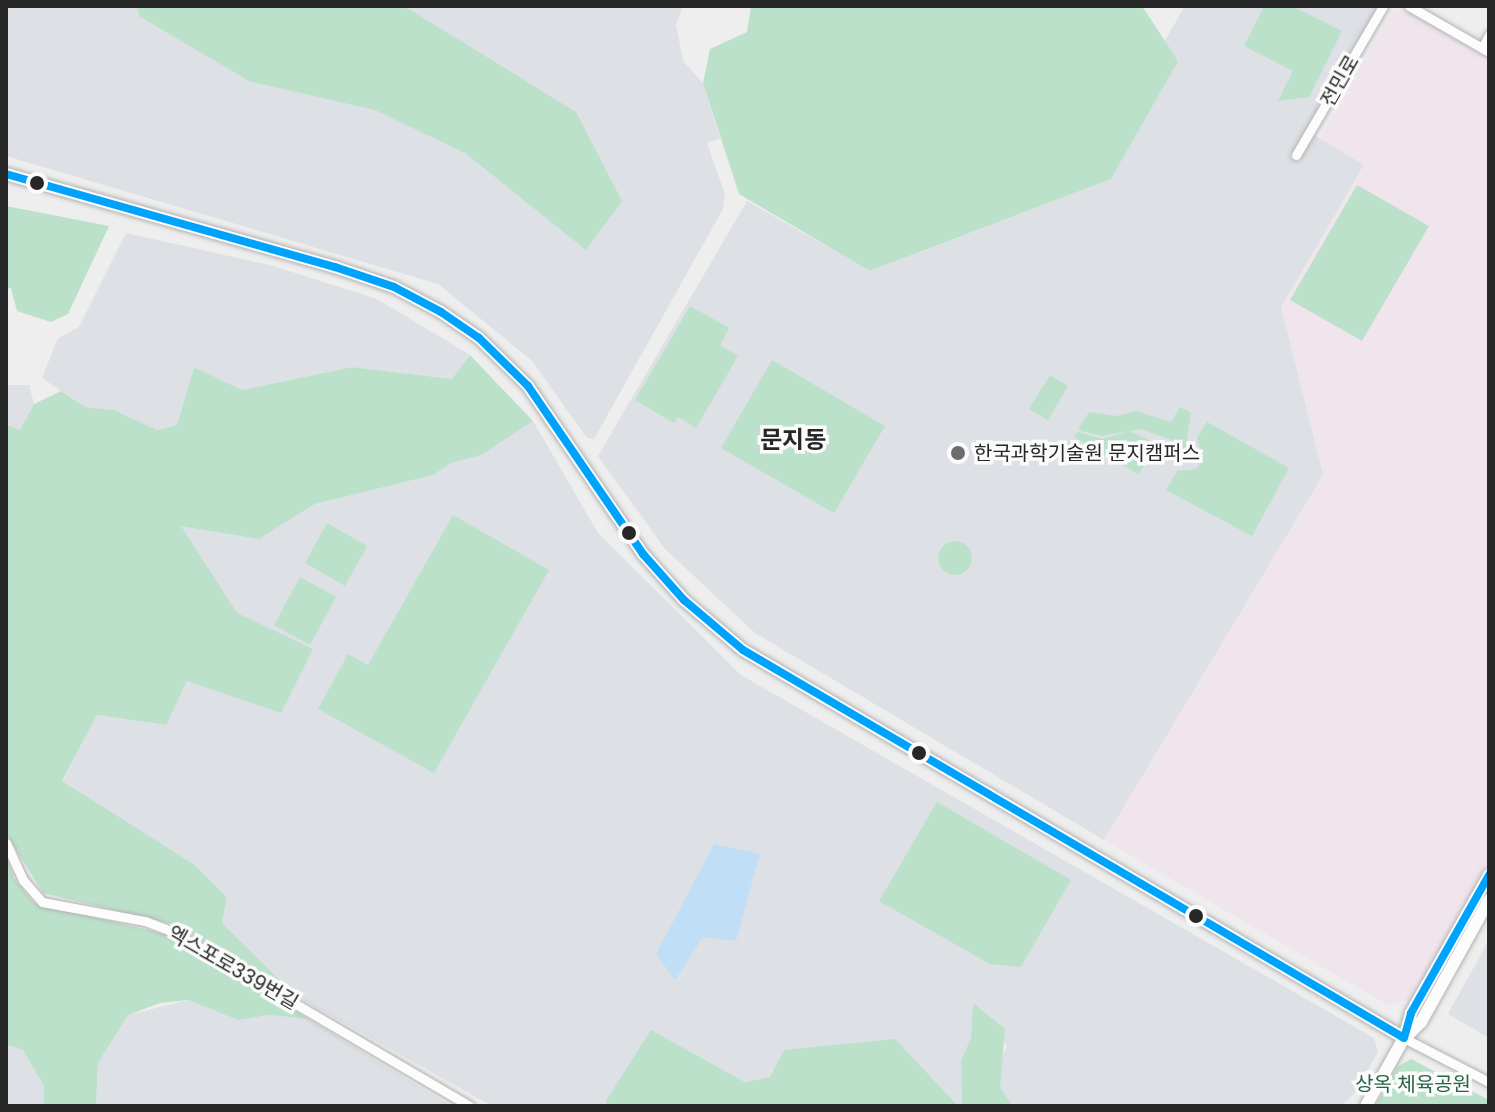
<!DOCTYPE html>
<html>
<head>
<meta charset="utf-8">
<style>
	body { margin:0 }
	#map { position:relative; width:1495px; height:1112px; overflow:hidden; background:#eee; font-family:Poppins,"Noto Sans KR",sans-serif }
	div>[style] { position:absolute }
	[style*='--x'] { left:calc(var(--x)*1px); top:calc(var(--y)*1px); width:calc(var(--w)*1px); rotate:calc(var(--a)*1deg) }
	.commercial>* { inset:0; background:#f0e5ec }
	.built>* { inset:0; background:#dde0e4 }
	.green>* { inset:0; background:#bbe1cb }
	.round { border-radius:50% }
	.water>* { inset:0; background:#c0dff6 }
	.roads { filter:drop-shadow(0 0 2px #b3b3b3) drop-shadow(0 0 2px #b3b3b3) }
	.minor>* { height:9px; margin:-4.5px; padding:0 4.5px; transform-origin:4.5px; border-radius:4.5px; background:#fcfcfc }
	.major>* { height:12px; margin:-6px; padding:0 6px; transform-origin:6px; border-radius:6px; background:#fcfcfc }
	.bus-1>* { height:8px; margin:-4px; padding:0 4px; transform-origin:4px; border-radius:4px; background:#00a3fb }
	.dots>* { width:22px; height:22px; translate:-50% -50%; box-sizing:border-box; border:4px solid #fbfbfc; border-radius:50% }
	span { translate:-50% -50%; white-space:nowrap; text-align:center; line-height:1.15; -webkit-text-stroke:7px #fbfbfc; paint-order:stroke }
	.street-label { font-size:20px; color:#272728 }
	.poi-label { font-size:20px; color:#272728 }
	.left { translate:0 -50%; text-align:left }
	.park-label { font-size:20px; color:#266546 }
	.quarter-label { font-size:24px; color:#272728; font-weight:700 }
	.frame { position:absolute; inset:0; border:8px solid #272728; pointer-events:none }
</style>
</head>
<body>
<div id="map">
	<div class="commercial">
		<i style="clip-path:polygon(1401px 8px,1489px 59px,1489px 859px,1409px 1000px,1388px 1005px,1104px 840px,1323px 475px,1281px 307px,1364px 166px,1319px 139px,1393px 11px)"></i>
	</div>
	<div class="built">
		<i style="clip-path:polygon(6px 6px,683px 6px,676px 24px,683px 61px,703px 83px,720px 138px,707px 143px,725px 194px,723px 209px,594px 439px,587px 438px,531px 360px,438px 284px,6px 156px)"></i>
		<i style="clip-path:polygon(1185px 6px,1379px 6px,1307px 131px,1364px 165px,1281px 307px,1323px 475px,1104px 840px,755px 633px,665px 549px,598px 456px,747px 201px,871px 271px,1111px 179px,1178px 60px,1164px 42px)"></i>
		<i style="clip-path:polygon(126px 233px,270px 265px,377px 299px,470px 355px,453px 379px,352px 367px,242px 390px,194px 367px,177px 425px,157px 430px,114px 410px,85px 407px,42px 378px,58px 338px,79px 327px)"></i>
		<i style="clip-path:polygon(6px 385px,29px 385px,34px 404px,20px 431px,6px 425px)"></i>
		<i style="clip-path:polygon(533px 421px,598px 533px,741px 675px,1374px 1038px,1378px 1052px,1355px 1093px,1341px 1106px,1013px 1106px,1000px 1087px,999px 1063px,1007px 1046px,973px 1004px,971px 1038px,961px 1060px,962px 1106px,770px 1077px,745px 1082px,652px 1031px,605px 1102px,610px 1106px,492px 1106px,296px 996px,222px 923px,227px 897px,195px 865px,62px 782px,97px 715px,165px 725px,187px 681px,312px 649px,236px 613px,180px 525px,259px 539px,315px 504px,433px 475px,451px 463px,481px 454px)"></i>
		<i style="clip-path:polygon(1489px 940px,1489px 1038px,1448px 1014px)"></i>
		<i style="clip-path:polygon(188px 1000px,238px 1020px,269px 1015px,308px 1019px,451px 1106px,96px 1106px,98px 1063px,128px 1015px)"></i>
		<i style="clip-path:polygon(6px 1044px,23px 1049px,44px 1086px,44px 1106px,6px 1106px)"></i>
	</div>
	<div class="green">
		<i style="clip-path:polygon(137px 6px,404px 6px,576px 112px,622px 201px,586px 250px,465px 153px,375px 110px,249px 81px,139px 16px)"></i>
		<i style="clip-path:polygon(751px 6px,1142px 6px,1178px 61px,1111px 179px,870px 271px,739px 194px,703px 83px,710px 49px,747px 32px)"></i>
		<i style="clip-path:polygon(1264px 6px,1292px 6px,1342px 31px,1309px 97px,1278px 101px,1293px 71px,1244px 46px)"></i>
		<i style="clip-path:polygon(1357px 185px,1429px 226px,1362px 341px,1290px 300px)"></i>
		<i style="clip-path:polygon(6px 206px,109px 226px,68px 314px,51px 322px,17px 311px,11px 288px,6px 289px)"></i>
		<i style="clip-path:polygon(690px 306px,729px 328px,720px 345px,738px 356px,696px 428px,678px 417px,674px 423px,635px 400px)"></i>
		<i style="clip-path:polygon(470px 355px,533px 421px,481px 455px,451px 463px,433px 475px,315px 504px,259px 539px,181px 526px,237px 613px,313px 649px,281px 713px,187px 681px,166px 725px,97px 715px,62px 781px,195px 865px,227px 897px,222px 923px,296px 996px,173px 924px,43px 893px,6px 833px,6px 425px,20px 430px,34px 404px,61px 391px,85px 407px,114px 410px,157px 430px,177px 425px,194px 367px,242px 390px,352px 367px,452px 379px)"></i>
		<i style="clip-path:polygon(772px 360px,885px 426px,834px 513px,721px 448px)"></i>
		<i style="clip-path:polygon(1050px 375px,1068px 386px,1048px 420px,1029px 409px)"></i>
		<i style="clip-path:polygon(1180px 407px,1191px 413px,1183px 464px,1174px 441px,1141px 429px,1102px 436px,1078px 430px,1089px 412px,1117px 416px,1136px 411px,1171px 422px)"></i>
		<i style="clip-path:polygon(1207px 422px,1289px 468px,1252px 536px,1166px 490px,1177px 471px,1196px 469px,1203px 460px,1197px 438px)"></i>
		<i style="clip-path:polygon(1129px 431px,1166px 448px,1166px 458px,1146px 464px,1138px 474px,1074px 437px,1077px 432px,1103px 439px)"></i>
		<i style="clip-path:polygon(453px 515px,549px 570px,434px 773px,318px 709px,348px 654px,368px 665px)"></i>
		<i style="clip-path:polygon(327px 523px,367px 546px,345px 586px,305px 563px)"></i>
		<i class="round" style="left:938px;top:541px;width:34px;height:34px"></i>
		<i style="clip-path:polygon(300px 577px,336px 597px,310px 645px,274px 625px)"></i>
		<i style="clip-path:polygon(937px 802px,1071px 880px,1021px 967px,990px 964px,879px 901px)"></i>
		<i style="clip-path:polygon(6px 855px,14px 878px,34px 903px,165px 934px,308px 1019px,269px 1015px,238px 1020px,188px 1000px,160px 1003px,128px 1015px,98px 1063px,96px 1106px,44px 1106px,44px 1086px,23px 1050px,6px 1044px)"></i>
		<i style="clip-path:polygon(973px 1003px,1005px 1029px,1000px 1087px,1013px 1106px,962px 1106px,961px 1060px,971px 1038px)"></i>
		<i style="clip-path:polygon(651px 1030px,745px 1082px,770px 1077px,784px 1050px,895px 1039px,958px 1106px,610px 1106px,605px 1102px)"></i>
		<i style="clip-path:polygon(1411px 1059px,1489px 1100px,1489px 1106px,1376px 1106px,1397px 1067px)"></i>
	</div>
	<div class="water">
		<i style="clip-path:polygon(714px 844px,760px 854px,736px 941px,703px 937px,675px 980px,656px 954px)"></i>
	</div>
	<div class="roads">
		<div class="minor">
			<i style="--x:1409;--y:6;--w:92;--a:29.9"></i>
			<i style="--x:1482;--y:48;--w:15;--a:-62"></i>
			<i style="--x:1296;--y:155;--w:173;--a:-59.7"></i>
			<i style="--x:6;--y:843;--w:41;--a:65.3"></i>
			<i style="--x:23;--y:880;--w:29;--a:49"></i>
			<i style="--x:42;--y:902;--w:105;--a:10.5"></i>
			<i style="--x:145;--y:921;--w:30;--a:21"></i>
			<i style="--x:173;--y:932;--w:344;--a:30.4"></i>
			<i style="--x:1404;--y:1038;--w:96;--a:27.4"></i>
		</div>
		<div class="major">
			<i style="--x:6;--y:174;--w:342;--a:15.8"></i>
			<i style="--x:335;--y:267;--w:62;--a:18.7"></i>
			<i style="--x:394;--y:287;--w:53;--a:28"></i>
			<i style="--x:441;--y:312;--w:46;--a:34.4"></i>
			<i style="--x:479;--y:338;--w:69;--a:44.4"></i>
			<i style="--x:528;--y:386;--w:204;--a:55.6"></i>
			<i style="--x:643;--y:554;--w:62;--a:48.3"></i>
			<i style="--x:684;--y:600;--w:77;--a:40.3"></i>
			<i style="--x:743;--y:650;--w:766;--a:30.41"></i>
			<i style="--x:1407;--y:1036;--w:20;--a:-45"></i>
			<i style="--x:1421;--y:1022;--w:140;--a:-60.9"></i>
			<i style="--x:1366;--y:1106;--w:78;--a:-60.8"></i>
			<i style="--x:1404;--y:1038;--w:26;--a:-74"></i>
			<i style="--x:1411;--y:1013;--w:159;--a:-60.5"></i>
		</div>
	</div>
	<div class="bus-1">
		<i style="--x:6;--y:174;--w:342;--a:15.8"></i>
		<i style="--x:335;--y:267;--w:62;--a:18.7"></i>
		<i style="--x:394;--y:287;--w:53;--a:28"></i>
		<i style="--x:441;--y:312;--w:46;--a:34.4"></i>
		<i style="--x:479;--y:338;--w:69;--a:44.4"></i>
		<i style="--x:528;--y:386;--w:204;--a:55.6"></i>
		<i style="--x:643;--y:554;--w:62;--a:48.3"></i>
		<i style="--x:684;--y:600;--w:77;--a:40.3"></i>
		<i style="--x:743;--y:650;--w:766;--a:30.41"></i>
		<i style="--x:1404;--y:1038;--w:26;--a:-74"></i>
		<i style="--x:1411;--y:1013;--w:159;--a:-60.5"></i>
	</div>
	<div class="dots">
		<i style="left:37px;top:183px;background:#272728"></i>
		<i style="left:958px;top:453px;background:#6d6d6d"></i>
		<i style="left:629px;top:533px;background:#272728"></i>
		<i style="left:919px;top:753px;background:#272728"></i>
		<i style="left:1196px;top:916px;background:#272728"></i>
	</div>
	<div class="street-label">
		<span style="left:1340px;top:81px;rotate:-60deg">전민로</span>
		<span style="left:233px;top:968px;rotate:30deg">엑스포로339번길</span>
	</div>
	<div class="poi-label">
		<span class="left" style="left:974px;top:453px">한국과학기술원 문지캠퍼스</span>
	</div>
	<div class="park-label">
		<span style="left:1413px;top:1084px">상옥 체육공원</span>
	</div>
	<div class="quarter-label">
		<span style="left:793px;top:440px">문지동</span>
	</div>
	<div class="frame"></div>
</div>
</body>
</html>
